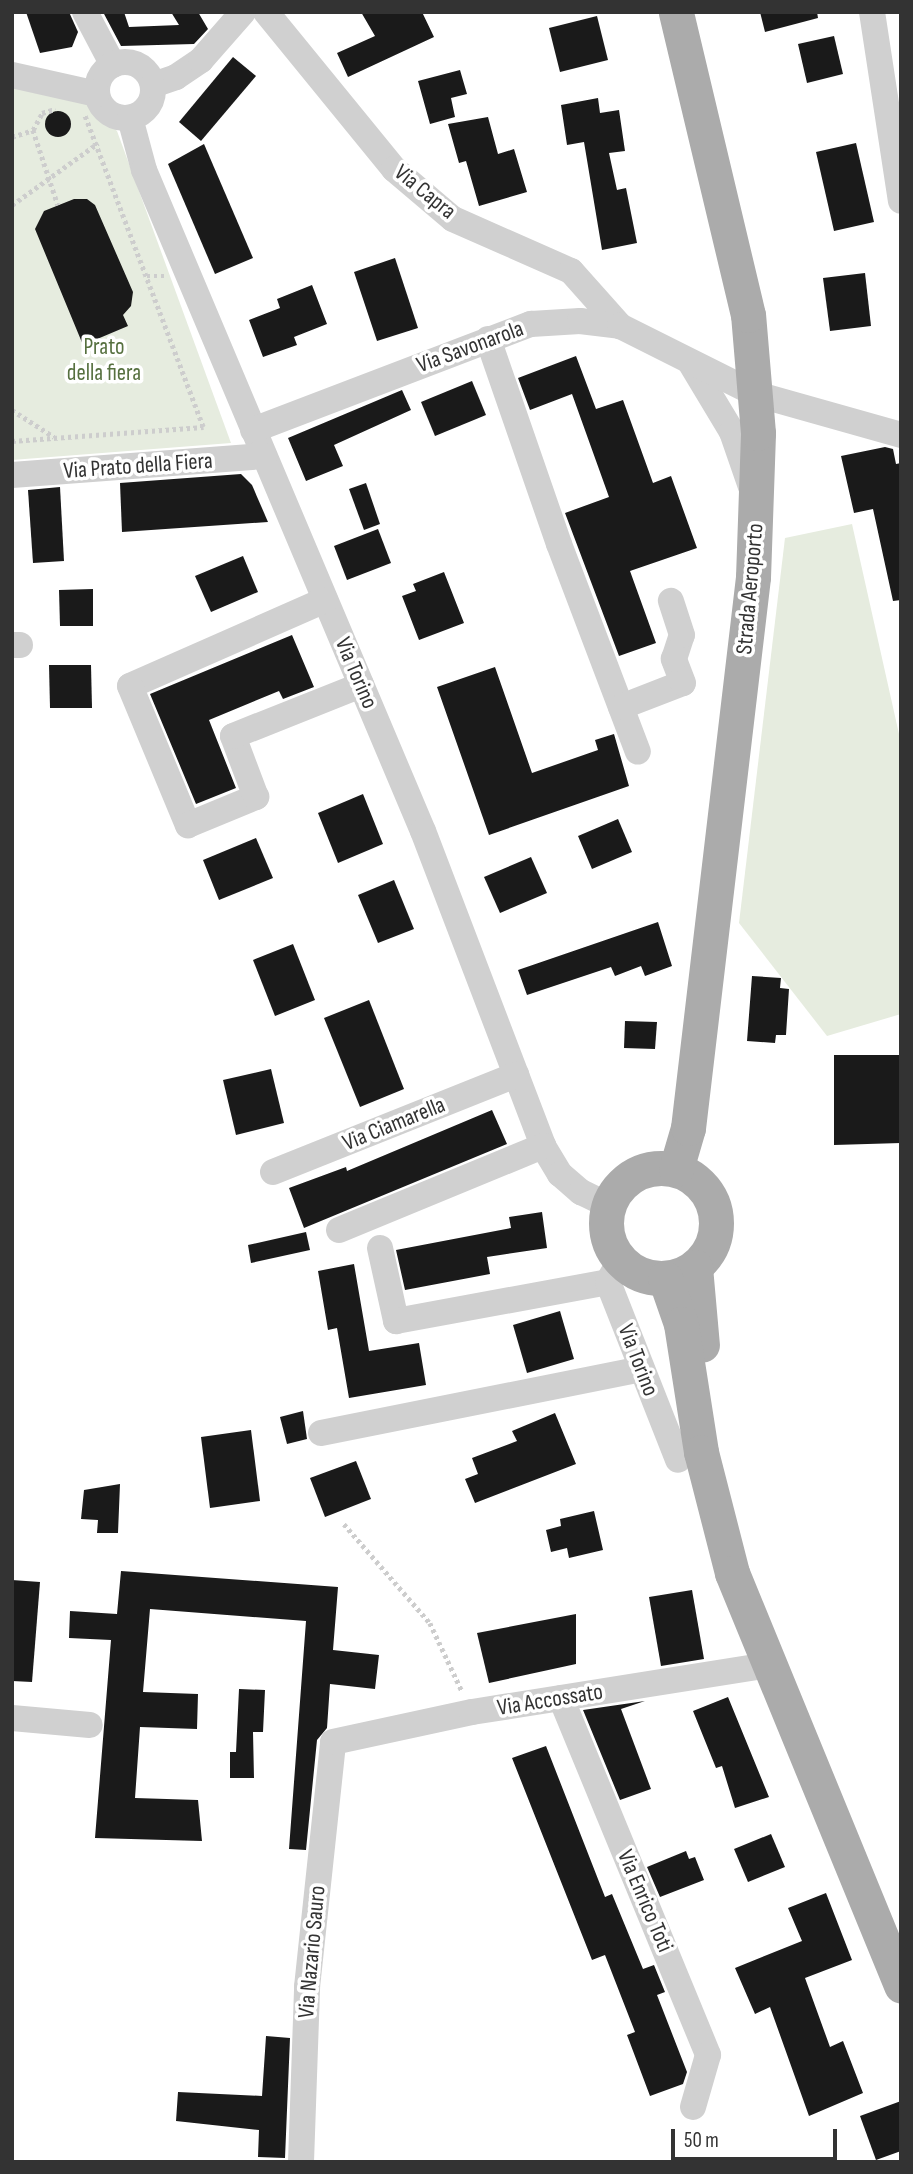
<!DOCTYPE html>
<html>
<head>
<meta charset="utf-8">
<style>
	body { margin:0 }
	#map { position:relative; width:913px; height:2174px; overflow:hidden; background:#fff; font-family:"Sofia Sans Condensed",sans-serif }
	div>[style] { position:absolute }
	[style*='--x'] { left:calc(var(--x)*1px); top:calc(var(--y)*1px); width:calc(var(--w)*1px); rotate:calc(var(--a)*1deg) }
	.green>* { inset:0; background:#e6ecdf }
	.building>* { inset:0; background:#1a1a1a }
	.round { border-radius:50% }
	.path>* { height:4.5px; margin-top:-2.25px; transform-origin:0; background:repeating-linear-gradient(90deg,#cdcdcd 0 3.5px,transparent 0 7px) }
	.minor>* { height:26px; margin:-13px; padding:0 13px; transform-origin:13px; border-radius:13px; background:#d0d0d0 }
	.minor>.ring { margin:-13px; padding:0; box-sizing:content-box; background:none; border:26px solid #d0d0d0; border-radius:50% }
	.major>* { height:35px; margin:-17.5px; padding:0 17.5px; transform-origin:17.5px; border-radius:17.5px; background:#ababab }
	.major>.ring { margin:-17.5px; padding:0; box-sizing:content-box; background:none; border:35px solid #ababab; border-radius:50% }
	span { translate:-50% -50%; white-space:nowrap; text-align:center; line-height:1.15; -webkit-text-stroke:7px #fff; paint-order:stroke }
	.street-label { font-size:23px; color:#333 }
	.park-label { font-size:23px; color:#56703f }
	.frame { position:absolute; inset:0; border:14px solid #333; pointer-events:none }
	.scale { position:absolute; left:671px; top:2129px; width:166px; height:32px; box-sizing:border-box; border:4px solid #333; border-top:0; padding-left:9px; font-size:21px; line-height:24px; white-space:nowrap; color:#333; -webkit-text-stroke:5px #fff; paint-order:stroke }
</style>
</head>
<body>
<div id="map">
	<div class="green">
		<i style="clip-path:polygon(12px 86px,87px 104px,117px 131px,231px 443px,12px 460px)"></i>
		<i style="clip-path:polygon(852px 524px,901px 743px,901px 1014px,827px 1036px,739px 923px,785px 538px)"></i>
	</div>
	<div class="building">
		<i style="clip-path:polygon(26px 12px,69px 12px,78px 32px,72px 47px,40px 53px)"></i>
		<i style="clip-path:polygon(103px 12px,124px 12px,129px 27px,179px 25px,171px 12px,198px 12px,208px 29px,194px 44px,121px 46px)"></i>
		<i style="clip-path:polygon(361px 12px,422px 12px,434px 37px,348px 77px,337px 53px,375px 36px)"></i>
		<i style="clip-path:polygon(760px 12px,817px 12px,818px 18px,765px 32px)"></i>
		<i style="clip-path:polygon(597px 16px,608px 60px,560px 72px,549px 28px)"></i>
		<i style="clip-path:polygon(834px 36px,843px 74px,807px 83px,798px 44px)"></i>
		<i style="clip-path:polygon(233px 57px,256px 76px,201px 141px,179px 122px)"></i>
		<i style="clip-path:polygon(460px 70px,467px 94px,451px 98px,455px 117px,430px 124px,418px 81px)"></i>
		<i style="clip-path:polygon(598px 98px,600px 113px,619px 110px,625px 151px,609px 153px,617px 190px,626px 188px,637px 243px,602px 250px,584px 142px,567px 145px,561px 105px)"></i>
		<i class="round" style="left:45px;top:111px;width:26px;height:26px"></i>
		<i style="clip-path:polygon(488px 117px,498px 154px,514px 149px,527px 192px,479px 206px,466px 161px,459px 163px,448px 124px)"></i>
		<i style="clip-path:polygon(856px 143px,874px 222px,834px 231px,816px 152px)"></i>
		<i style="clip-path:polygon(204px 144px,253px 258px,215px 274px,168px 164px)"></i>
		<i style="clip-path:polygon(74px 199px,87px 199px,95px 205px,133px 292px,131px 306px,123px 315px,128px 326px,83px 345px,35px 229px,44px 211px)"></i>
		<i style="clip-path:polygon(395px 258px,418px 328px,377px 341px,354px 272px)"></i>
		<i style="clip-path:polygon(865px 273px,871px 326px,830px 331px,823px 278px)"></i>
		<i style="clip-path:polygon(312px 285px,327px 324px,294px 337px,297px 345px,263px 357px,249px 320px,280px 308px,277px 299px)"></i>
		<i style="clip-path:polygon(576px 356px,596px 409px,623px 400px,653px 483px,671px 476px,697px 548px,630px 571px,656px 643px,619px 656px,565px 513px,609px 497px,572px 394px,530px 410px,518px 378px)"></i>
		<i style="clip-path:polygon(472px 381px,486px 415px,435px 436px,421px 402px)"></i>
		<i style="clip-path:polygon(402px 390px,411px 410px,334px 445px,343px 466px,306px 481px,288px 438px)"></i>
		<i style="clip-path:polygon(885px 447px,893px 449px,896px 464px,901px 463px,901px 600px,893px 601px,873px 509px,854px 513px,841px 456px)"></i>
		<i style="clip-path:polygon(241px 474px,252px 485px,268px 522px,122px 532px,120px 483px)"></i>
		<i style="clip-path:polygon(366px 483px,380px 524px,364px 530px,349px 489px)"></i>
		<i style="clip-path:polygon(60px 487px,64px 561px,33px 563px,28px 490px)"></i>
		<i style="clip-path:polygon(378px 529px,391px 563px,347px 580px,334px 546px)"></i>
		<i style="clip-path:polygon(243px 556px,258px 592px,211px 612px,195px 576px)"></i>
		<i style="clip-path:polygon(444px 572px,464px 623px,419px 640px,402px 596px,416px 591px,413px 584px)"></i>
		<i style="clip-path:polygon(93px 589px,93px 626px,60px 626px,59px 590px)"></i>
		<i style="clip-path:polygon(292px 635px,314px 687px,283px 699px,279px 691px,209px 720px,236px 788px,196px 804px,150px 694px)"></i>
		<i style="clip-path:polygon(49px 665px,91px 665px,92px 708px,50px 708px)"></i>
		<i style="clip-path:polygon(495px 667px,532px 773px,598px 750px,595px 740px,614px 734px,629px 786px,489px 835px,437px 687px)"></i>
		<i style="clip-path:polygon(363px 794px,383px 844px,338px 863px,318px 813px)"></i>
		<i style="clip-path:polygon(618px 819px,632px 852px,592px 869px,578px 836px)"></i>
		<i style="clip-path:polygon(256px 838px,273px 878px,219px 900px,203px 860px)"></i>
		<i style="clip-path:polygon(531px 857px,547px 893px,500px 913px,484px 877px)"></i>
		<i style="clip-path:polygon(394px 880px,414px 929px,378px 943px,358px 895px)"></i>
		<i style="clip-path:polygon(658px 922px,672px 966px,645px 976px,641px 966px,615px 976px,611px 967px,527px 995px,518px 970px)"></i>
		<i style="clip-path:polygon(293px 944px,315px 1000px,275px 1016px,253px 960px)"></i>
		<i style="clip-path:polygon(752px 976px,781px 978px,780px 988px,789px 989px,786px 1035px,776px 1035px,775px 1043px,747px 1041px)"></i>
		<i style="clip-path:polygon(369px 1000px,404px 1089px,360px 1107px,324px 1018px)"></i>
		<i style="clip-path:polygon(625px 1021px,657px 1022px,655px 1049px,624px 1048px)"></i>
		<i style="clip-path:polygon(834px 1055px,901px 1055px,901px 1143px,834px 1145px)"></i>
		<i style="clip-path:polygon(271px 1069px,284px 1123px,236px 1135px,223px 1080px)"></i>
		<i style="clip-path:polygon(492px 1110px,507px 1144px,304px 1228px,289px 1188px,346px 1167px,347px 1171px)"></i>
		<i style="clip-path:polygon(542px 1212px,547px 1248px,487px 1257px,490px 1274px,405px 1290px,396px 1250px,511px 1228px,509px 1217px)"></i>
		<i style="clip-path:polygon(306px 1232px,310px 1250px,251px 1263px,248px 1245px)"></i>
		<i style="clip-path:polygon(354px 1264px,369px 1351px,419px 1343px,426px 1385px,349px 1398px,337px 1328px,328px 1330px,318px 1271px)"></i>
		<i style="clip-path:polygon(560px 1311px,574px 1359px,527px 1373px,513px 1325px)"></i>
		<i style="clip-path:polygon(303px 1411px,307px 1439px,287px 1444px,280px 1417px)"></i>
		<i style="clip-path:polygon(555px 1413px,576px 1464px,475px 1503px,465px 1479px,478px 1474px,472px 1458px,517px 1441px,512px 1431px)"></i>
		<i style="clip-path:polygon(251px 1430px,260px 1501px,210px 1508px,201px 1437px)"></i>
		<i style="clip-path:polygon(356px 1461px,371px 1499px,325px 1517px,310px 1478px)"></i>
		<i style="clip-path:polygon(120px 1484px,118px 1533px,97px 1533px,98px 1520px,81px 1519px,84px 1490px)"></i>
		<i style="clip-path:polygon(594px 1511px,603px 1550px,569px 1558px,567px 1548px,551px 1552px,546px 1530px,561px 1526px,560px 1519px)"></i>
		<i style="clip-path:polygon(121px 1571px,338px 1587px,333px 1650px,379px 1655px,375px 1689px,330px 1684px,327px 1728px,317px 1740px,306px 1850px,289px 1849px,306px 1621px,150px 1609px,143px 1692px,198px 1694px,197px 1729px,140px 1727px,135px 1798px,198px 1800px,202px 1841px,95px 1838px,111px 1640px,69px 1638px,70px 1611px,117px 1614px)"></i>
		<i style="clip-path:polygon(12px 1580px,40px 1582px,32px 1682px,12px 1681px)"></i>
		<i style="clip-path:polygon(692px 1590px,704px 1659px,661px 1666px,649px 1597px)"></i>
		<i style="clip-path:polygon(576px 1614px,576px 1664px,489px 1683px,477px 1633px)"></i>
		<i style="clip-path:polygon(239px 1689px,265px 1690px,263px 1732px,253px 1732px,254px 1778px,230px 1778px,230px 1752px,236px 1752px)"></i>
		<i style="clip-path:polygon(728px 1697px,769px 1797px,735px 1808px,722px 1766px,716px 1768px,693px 1711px)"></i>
		<i style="clip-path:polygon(645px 1701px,621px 1709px,651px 1789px,620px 1800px,583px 1710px)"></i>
		<i style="clip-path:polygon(546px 1746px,605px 1897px,612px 1894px,643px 1969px,654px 1965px,665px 1992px,657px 1995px,687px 2072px,683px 2084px,650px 2096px,627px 2035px,635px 2032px,605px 1955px,592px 1960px,512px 1758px)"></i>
		<i style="clip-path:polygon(771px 1834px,785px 1867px,748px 1882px,734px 1849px)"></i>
		<i style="clip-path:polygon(686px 1851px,689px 1859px,695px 1857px,704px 1880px,660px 1897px,647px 1867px)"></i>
		<i style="clip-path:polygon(826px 1893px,852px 1960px,805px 1978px,830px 2047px,843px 2041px,863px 2093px,809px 2116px,770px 2007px,755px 2014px,735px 1968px,802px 1941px,788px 1908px)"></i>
		<i style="clip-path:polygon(266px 2036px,290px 2038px,285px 2158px,258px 2157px,259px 2130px,176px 2121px,178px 2092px,262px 2096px)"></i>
		<i style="clip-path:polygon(901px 2101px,901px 2151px,876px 2160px,860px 2116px)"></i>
	</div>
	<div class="path">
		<i style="--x:33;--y:130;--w:79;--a:71.6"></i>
		<i style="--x:12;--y:137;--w:22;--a:-18"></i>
		<i style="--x:33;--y:130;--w:19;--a:-62"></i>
		<i style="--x:42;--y:113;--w:14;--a:-17"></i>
		<i style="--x:12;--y:205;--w:106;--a:-35.8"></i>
		<i style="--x:147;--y:276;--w:17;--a:0"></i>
		<i style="--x:12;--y:410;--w:50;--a:32.7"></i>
		<i style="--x:12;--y:441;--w:192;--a:-4.2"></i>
		<i style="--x:203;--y:427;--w:333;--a:-110.8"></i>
		<i style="--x:344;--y:1524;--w:131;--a:49"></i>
		<i style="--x:430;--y:1623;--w:75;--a:64.8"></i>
	</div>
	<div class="minor">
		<i style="--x:85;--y:12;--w:60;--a:62.2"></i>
		<i style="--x:266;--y:12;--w:203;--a:50.8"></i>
		<i style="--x:394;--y:169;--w:77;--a:40.3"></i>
		<i style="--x:453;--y:219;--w:129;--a:23.8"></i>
		<i style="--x:571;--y:271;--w:74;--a:48.3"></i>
		<i style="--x:872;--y:12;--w:191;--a:81.3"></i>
		<i class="ring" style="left:97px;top:62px;width:30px;height:30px"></i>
		<i style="--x:12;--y:75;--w:87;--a:12.6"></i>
		<i style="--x:153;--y:85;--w:24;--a:-19"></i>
		<i style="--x:176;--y:77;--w:30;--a:-34"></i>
		<i style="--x:201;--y:60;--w:64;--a:-48.8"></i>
		<i style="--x:130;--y:118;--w:54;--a:74.9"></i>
		<i style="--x:144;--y:170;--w:717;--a:67.12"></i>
		<i style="--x:423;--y:831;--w:337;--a:69.1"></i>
		<i style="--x:543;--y:1146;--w:33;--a:59"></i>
		<i style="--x:560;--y:1174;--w:28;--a:41"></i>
		<i style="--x:581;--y:1192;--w:30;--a:26"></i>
		<i style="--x:488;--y:339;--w:217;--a:70.9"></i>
		<i style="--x:559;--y:544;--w:222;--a:69.2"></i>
		<i style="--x:690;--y:362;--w:82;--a:59"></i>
		<i style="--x:732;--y:432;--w:58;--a:70.9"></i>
		<i style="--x:253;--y:430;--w:298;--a:-20.9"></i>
		<i style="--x:531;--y:324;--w:49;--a:-3.5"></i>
		<i style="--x:580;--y:321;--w:40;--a:7.1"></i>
		<i style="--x:620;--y:326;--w:152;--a:26.6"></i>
		<i style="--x:756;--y:394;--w:151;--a:15.8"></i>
		<i style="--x:12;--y:475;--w:253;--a:-4.3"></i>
		<i style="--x:325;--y:600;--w:213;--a:156.2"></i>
		<i style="--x:130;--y:686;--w:151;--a:67.4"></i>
		<i style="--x:188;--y:825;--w:74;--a:-22.4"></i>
		<i style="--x:256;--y:797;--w:65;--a:-110.7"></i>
		<i style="--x:233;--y:736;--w:138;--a:-21.7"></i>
		<i style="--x:12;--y:645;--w:8;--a:0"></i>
		<i style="--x:621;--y:707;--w:66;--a:-21.2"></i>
		<i style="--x:683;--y:683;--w:26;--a:-111"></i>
		<i style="--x:674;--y:659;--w:25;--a:-72"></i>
		<i style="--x:682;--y:635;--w:36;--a:-108"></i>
		<i style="--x:273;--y:1172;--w:262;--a:-21.8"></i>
		<i style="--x:339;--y:1230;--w:221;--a:-22.4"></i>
		<i style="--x:380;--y:1248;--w:75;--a:77.6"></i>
		<i style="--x:396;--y:1321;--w:216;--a:-10.4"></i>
		<i style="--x:620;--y:1261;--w:24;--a:120"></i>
		<i style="--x:608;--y:1282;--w:191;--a:68.5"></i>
		<i style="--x:321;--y:1433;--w:327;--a:-11.3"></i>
		<i style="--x:561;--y:1698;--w:386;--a:67.6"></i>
		<i style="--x:708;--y:2055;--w:54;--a:106.1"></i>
		<i style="--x:12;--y:1718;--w:78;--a:5.1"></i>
		<i style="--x:301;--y:2162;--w:175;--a:-88"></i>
		<i style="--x:307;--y:1987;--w:246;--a:-83.9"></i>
		<i style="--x:333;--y:1742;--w:142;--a:-12.2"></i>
		<i style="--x:472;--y:1712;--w:301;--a:-9"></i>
	</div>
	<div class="major">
		<i class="ring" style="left:606px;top:1168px;width:75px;height:75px"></i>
		<i style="--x:676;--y:1169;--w:43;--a:-73.7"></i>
		<i style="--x:688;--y:1128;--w:555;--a:-83.27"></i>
		<i style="--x:753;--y:577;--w:144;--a:-88"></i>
		<i style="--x:758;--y:433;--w:118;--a:-94.8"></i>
		<i style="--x:748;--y:315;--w:311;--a:-103.4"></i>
		<i style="--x:695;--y:1267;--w:78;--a:84.9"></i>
		<i style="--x:665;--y:1278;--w:49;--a:70.8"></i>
		<i style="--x:681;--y:1324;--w:130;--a:81.1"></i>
		<i style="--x:701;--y:1452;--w:125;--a:75.6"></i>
		<i style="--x:732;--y:1573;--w:446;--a:67.7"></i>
	</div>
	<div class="street-label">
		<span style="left:425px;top:192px;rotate:39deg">Via Capra</span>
		<span style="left:470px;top:347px;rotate:-20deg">Via Savonarola</span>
		<span style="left:138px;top:466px;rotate:-4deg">Via Prato della Fiera</span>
		<span style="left:750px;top:589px;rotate:-85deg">Strada Aeroporto</span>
		<span style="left:356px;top:673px;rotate:67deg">Via Torino</span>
		<span style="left:394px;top:1124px;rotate:-22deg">Via Ciamarella</span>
		<span style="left:638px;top:1360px;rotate:69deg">Via Torino</span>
		<span style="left:550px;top:1700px;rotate:-9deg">Via Accossato</span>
		<span style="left:645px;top:1901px;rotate:67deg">Via Enrico Toti</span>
		<span style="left:312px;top:1952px;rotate:-85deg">Via Nazario Sauro</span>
	</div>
	<div class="park-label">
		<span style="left:104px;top:360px">Prato<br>della fiera</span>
	</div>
	<div class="frame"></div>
	<div class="scale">50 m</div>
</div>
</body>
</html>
